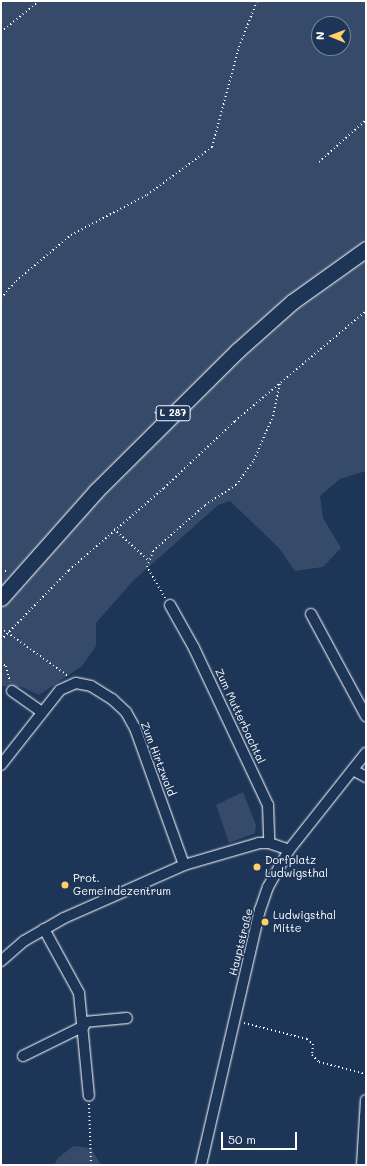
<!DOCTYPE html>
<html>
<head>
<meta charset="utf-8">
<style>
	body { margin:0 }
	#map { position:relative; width:367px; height:1166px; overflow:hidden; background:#1d3557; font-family:Mali,sans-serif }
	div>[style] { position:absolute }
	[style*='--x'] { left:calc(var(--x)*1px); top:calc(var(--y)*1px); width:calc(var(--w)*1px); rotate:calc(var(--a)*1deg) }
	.green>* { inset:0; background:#364b69 }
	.path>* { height:2px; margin-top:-1px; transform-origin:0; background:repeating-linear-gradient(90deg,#fff 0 1px,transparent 0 4px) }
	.roads { filter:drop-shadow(0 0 1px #fff) drop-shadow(0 0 1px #fff) }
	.minor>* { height:10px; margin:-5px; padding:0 5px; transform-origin:5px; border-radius:5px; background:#1d3557 }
	.highway>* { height:15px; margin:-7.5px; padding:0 7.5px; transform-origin:7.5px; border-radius:7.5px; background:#1d3557 }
	.dots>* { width:11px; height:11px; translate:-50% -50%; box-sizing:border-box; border:2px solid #1d3557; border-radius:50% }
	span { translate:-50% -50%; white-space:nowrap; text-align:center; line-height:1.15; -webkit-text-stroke:3.5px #1d3557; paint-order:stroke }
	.shield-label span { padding:1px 3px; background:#1d3557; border:1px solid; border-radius:3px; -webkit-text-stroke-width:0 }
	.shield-label { font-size:10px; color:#fff; font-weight:700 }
	.street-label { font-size:11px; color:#fff }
	.poi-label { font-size:11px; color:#fff }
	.left { translate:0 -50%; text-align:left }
	.frame { position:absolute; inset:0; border:2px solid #fff; pointer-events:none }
	.north { position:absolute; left:311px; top:16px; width:40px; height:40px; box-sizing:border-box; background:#1d3557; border:1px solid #77869a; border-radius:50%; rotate:271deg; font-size:11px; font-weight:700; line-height:16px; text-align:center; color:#fff }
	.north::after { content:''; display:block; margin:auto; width:14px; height:18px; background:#ffd166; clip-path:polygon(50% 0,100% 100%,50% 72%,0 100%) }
	.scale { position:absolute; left:221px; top:1132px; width:76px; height:18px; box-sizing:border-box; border:2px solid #fff; border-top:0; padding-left:5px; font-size:12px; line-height:14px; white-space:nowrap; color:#fff; -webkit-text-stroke:3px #1d3557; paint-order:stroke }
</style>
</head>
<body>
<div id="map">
	<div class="green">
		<i style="clip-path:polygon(evenodd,1px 1px,366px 1px,366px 471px,340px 479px,320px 496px,323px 518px,341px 548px,323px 567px,295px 571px,279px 548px,230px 501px,218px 505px,133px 581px,96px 623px,96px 646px,82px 666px,39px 695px,22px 687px,1px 686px,1px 1px,319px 24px,343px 24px,343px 48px,319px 48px,319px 24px)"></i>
		<i style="clip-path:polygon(243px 792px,256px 825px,255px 833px,229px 843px,216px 805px)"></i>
		<i style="clip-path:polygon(73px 1146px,91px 1148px,101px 1165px,54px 1165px,58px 1158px)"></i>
	</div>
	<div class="path">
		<i style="--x:1;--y:32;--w:49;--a:-39.2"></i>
		<i style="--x:319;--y:162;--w:63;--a:-41.8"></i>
		<i style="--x:1;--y:298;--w:23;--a:-49"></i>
		<i style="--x:16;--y:281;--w:72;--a:-39.9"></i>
		<i style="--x:71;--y:235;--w:86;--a:-27.8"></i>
		<i style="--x:147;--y:195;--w:81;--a:-36.4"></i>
		<i style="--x:212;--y:147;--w:104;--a:-74.9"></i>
		<i style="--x:239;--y:47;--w:49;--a:-68.6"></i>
		<i style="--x:155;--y:413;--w:11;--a:-45"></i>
		<i style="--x:114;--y:529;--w:46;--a:42.4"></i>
		<i style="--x:1;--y:571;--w:7;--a:0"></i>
		<i style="--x:165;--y:598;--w:36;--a:-120"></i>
		<i style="--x:147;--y:567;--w:17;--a:-69"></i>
		<i style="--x:153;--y:551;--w:69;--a:-41.5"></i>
		<i style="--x:205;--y:505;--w:37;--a:-33"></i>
		<i style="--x:236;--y:485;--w:31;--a:-54"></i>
		<i style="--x:254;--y:460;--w:48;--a:-66.6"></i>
		<i style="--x:273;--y:416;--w:33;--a:-78"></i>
		<i style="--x:1;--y:628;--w:82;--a:35.6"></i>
		<i style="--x:1;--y:640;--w:98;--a:-45.8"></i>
		<i style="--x:69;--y:570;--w:125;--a:-40.8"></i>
		<i style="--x:164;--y:488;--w:98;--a:-43.3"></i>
		<i style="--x:235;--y:421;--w:171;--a:-40"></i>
		<i style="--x:1;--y:662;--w:6;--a:39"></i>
		<i style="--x:6;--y:666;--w:16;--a:76"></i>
		<i style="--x:244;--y:1023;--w:65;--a:14.3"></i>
		<i style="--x:307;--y:1039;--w:8;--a:40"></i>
		<i style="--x:313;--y:1044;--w:11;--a:95"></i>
		<i style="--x:312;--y:1055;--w:10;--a:45"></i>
		<i style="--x:319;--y:1062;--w:49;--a:14.3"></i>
		<i style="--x:89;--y:1104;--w:61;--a:88.1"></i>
	</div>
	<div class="roads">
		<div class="minor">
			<i style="--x:170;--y:605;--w:49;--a:60.8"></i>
			<i style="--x:194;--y:648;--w:174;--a:64.8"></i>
			<i style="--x:268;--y:805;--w:38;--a:88"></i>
			<i style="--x:311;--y:614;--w:116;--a:61.7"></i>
			<i style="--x:12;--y:691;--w:35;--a:35"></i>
			<i style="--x:1;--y:765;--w:95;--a:-51.8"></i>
			<i style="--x:60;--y:690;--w:17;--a:-24"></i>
			<i style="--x:76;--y:683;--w:15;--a:11"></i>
			<i style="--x:91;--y:686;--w:25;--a:32"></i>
			<i style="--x:112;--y:699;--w:19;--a:43"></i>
			<i style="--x:126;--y:712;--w:18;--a:61"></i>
			<i style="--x:135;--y:728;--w:145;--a:70.3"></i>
			<i style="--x:353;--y:770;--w:15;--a:28"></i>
			<i style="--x:44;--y:929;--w:73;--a:61.3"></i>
			<i style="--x:79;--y:993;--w:103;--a:84.5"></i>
			<i style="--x:1;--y:961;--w:30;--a:-41"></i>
			<i style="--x:24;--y:941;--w:46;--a:-29.9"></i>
			<i style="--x:64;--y:918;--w:131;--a:-23.8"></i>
			<i style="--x:184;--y:865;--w:78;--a:-16.3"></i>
			<i style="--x:259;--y:843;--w:10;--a:0"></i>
			<i style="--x:269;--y:843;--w:21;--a:19"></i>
			<i style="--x:84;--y:1022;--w:43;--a:-5.3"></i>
			<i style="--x:23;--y:1056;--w:68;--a:-26.2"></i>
			<i style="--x:201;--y:1165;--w:262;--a:-77"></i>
			<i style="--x:260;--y:910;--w:24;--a:-71"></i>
			<i style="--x:268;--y:887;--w:43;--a:-60.4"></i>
			<i style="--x:289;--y:850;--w:124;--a:-51.6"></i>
			<i style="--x:362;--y:1165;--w:65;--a:-86.5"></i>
		</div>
		<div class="highway">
			<i style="--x:1;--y:598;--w:143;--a:-48.4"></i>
			<i style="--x:96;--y:491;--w:199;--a:-44.8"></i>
			<i style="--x:237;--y:351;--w:74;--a:-41.7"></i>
			<i style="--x:292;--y:302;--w:91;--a:-35.6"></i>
		</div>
	</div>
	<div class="dots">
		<i style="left:257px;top:867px;background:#ffd166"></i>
		<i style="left:65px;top:885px;background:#ffd166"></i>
		<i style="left:265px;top:922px;background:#ffd166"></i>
	</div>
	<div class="shield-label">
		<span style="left:173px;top:413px">L 287</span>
	</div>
	<div class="street-label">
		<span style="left:240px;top:716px;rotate:65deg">Zum Mutterbachtal</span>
		<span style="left:158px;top:759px;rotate:69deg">Zum Hirtzwald</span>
		<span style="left:241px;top:942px;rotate:-76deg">Hauptstraße</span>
	</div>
	<div class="poi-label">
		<span class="left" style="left:265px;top:867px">Dorfplatz<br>Ludwigsthal</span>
		<span class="left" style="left:73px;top:885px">Prot.<br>Gemeindezentrum</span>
		<span class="left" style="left:273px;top:922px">Ludwigsthal<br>Mitte</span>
	</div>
	<div class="frame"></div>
	<div class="north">N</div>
	<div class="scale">50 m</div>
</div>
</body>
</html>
